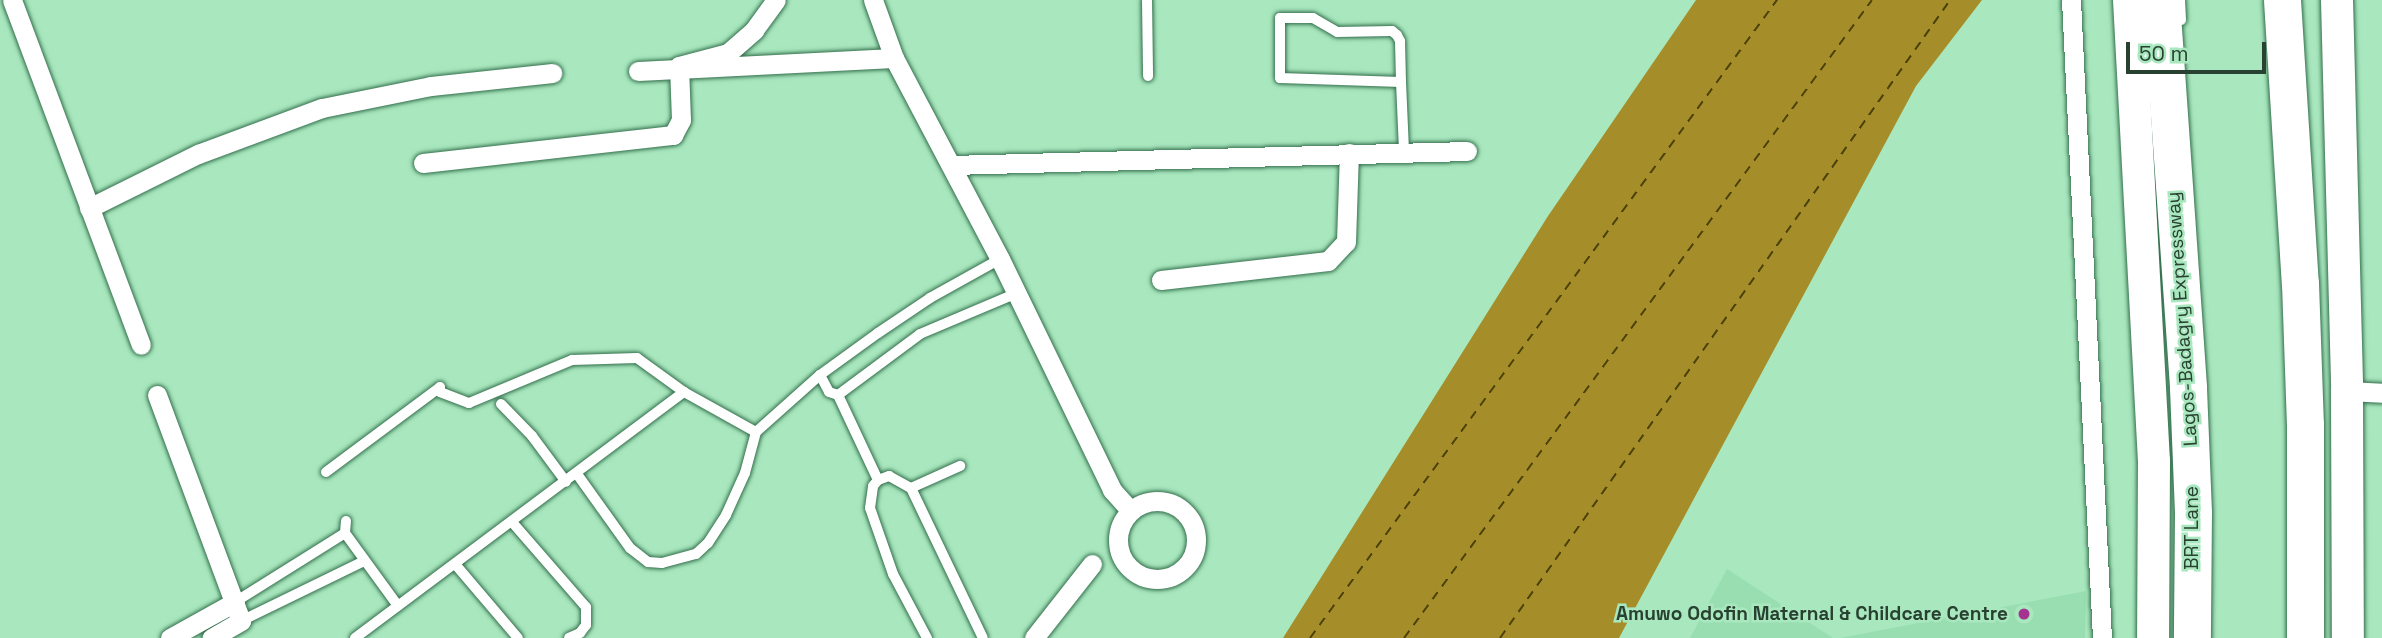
<!DOCTYPE html>
<html>
<head>
<meta charset="utf-8">
<style>
	body { margin:0 }
	#map { position:relative; width:2382px; height:638px; overflow:hidden; background:#a9e8bf; font-family:"Space Grotesk",sans-serif }
	div>[style] { position:absolute }
	[style*='--x'] { left:calc(var(--x)*1px); top:calc(var(--y)*1px); width:calc(var(--w)*1px); rotate:calc(var(--a)*1deg) }
	.built>* { inset:0; background:#98deb1 }
	.water>* { inset:0; background:#a58e29 }
	.ferry>* { height:2px; margin-top:-1px; transform-origin:0; background:repeating-linear-gradient(90deg,#4c4009 0 9px,transparent 0 16px) }
	.roads { filter:drop-shadow(0 0 2px #336f4c) drop-shadow(0 0 2px #336f4c) }
	.lane>* { height:10px; margin:-5px; padding:0 5px; transform-origin:5px; border-radius:5px; background:#fff }
	.street>* { height:19px; margin:-9.5px; padding:0 9.5px; transform-origin:9.5px; border-radius:9.5px; background:#fff }
	.street>.ring { margin:-9.5px; padding:0; box-sizing:content-box; background:none; border:19px solid #fff; border-radius:50% }
	.primary>* { height:32px; margin:-16px; padding:0 16px; transform-origin:16px; border-radius:16px; background:#fff }
	.highway>* { height:37px; margin:-18.5px; padding:0 18.5px; transform-origin:18.5px; border-radius:18.5px; background:#fff }
	.dots>* { width:19px; height:19px; translate:-50% -50%; box-sizing:border-box; border:4px solid #a9e8bf; border-radius:50% }
	span { translate:-50% -50%; white-space:nowrap; text-align:center; line-height:1.15; -webkit-text-stroke:5px #a9e8bf; paint-order:stroke }
	.street-label { font-size:19px; color:#284131 }
	.poi-label { font-size:19px; color:#284131; font-weight:700 }
	.right { translate:-100% -50%; text-align:right }
	.scale { position:absolute; left:2126px; top:42px; width:140px; height:32px; box-sizing:border-box; border:4px solid #284131; border-top:0; padding-left:9px; font-size:21px; line-height:24px; white-space:nowrap; color:#284131; -webkit-text-stroke:5px #a9e8bf; paint-order:stroke }
</style>
</head>
<body>
<div id="map">
	<div class="built">
		<i style="clip-path:polygon(1727px 569px,1833px 638px,1690px 638px)"></i>
		<i style="clip-path:polygon(2086px 591px,2085px 638px,1840px 638px)"></i>
	</div>
	<div class="water">
		<i style="clip-path:polygon(1696px 0,1982px 0,1916px 86px,1619px 638px,1283px 638px,1548px 216px)"></i>
	</div>
	<div class="ferry">
		<i style="--x:1310;--y:638;--w:791;--a:-53.8"></i>
		<i style="--x:1404;--y:638;--w:791;--a:-53.74"></i>
		<i style="--x:1500;--y:638;--w:781;--a:-54.8"></i>
	</div>
	<div class="roads">
		<div class="lane">
			<i style="--x:1147;--y:0;--w:76;--a:89.2"></i>
			<i style="--x:2180;--y:0;--w:20;--a:87"></i>
			<i style="--x:1401;--y:82;--w:121;--a:-178.1"></i>
			<i style="--x:1280;--y:78;--w:60;--a:-90"></i>
			<i style="--x:1280;--y:18;--w:33;--a:0"></i>
			<i style="--x:1313;--y:18;--w:28;--a:30"></i>
			<i style="--x:1337;--y:32;--w:55;--a:-1"></i>
			<i style="--x:1392;--y:31;--w:6;--a:39"></i>
			<i style="--x:1397;--y:35;--w:7;--a:63"></i>
			<i style="--x:1400;--y:41;--w:41;--a:88.6"></i>
			<i style="--x:1401;--y:82;--w:70;--a:87.5"></i>
			<i style="--x:820;--y:375;--w:19;--a:62"></i>
			<i style="--x:829;--y:392;--w:9;--a:18"></i>
			<i style="--x:838;--y:395;--w:102;--a:-36.6"></i>
			<i style="--x:920;--y:334;--w:105;--a:-22.9"></i>
			<i style="--x:838;--y:395;--w:94;--a:64.8"></i>
			<i style="--x:501;--y:404;--w:45;--a:45.9"></i>
			<i style="--x:532;--y:436;--w:57;--a:53.5"></i>
			<i style="--x:326;--y:472;--w:142;--a:-36.7"></i>
			<i style="--x:440;--y:387;--w:5;--a:90"></i>
			<i style="--x:440;--y:392;--w:31;--a:21"></i>
			<i style="--x:469;--y:403;--w:112;--a:-22.7"></i>
			<i style="--x:572;--y:360;--w:65;--a:-1.8"></i>
			<i style="--x:637;--y:358;--w:58;--a:35.9"></i>
			<i style="--x:684;--y:392;--w:82;--a:29.1"></i>
			<i style="--x:577;--y:474;--w:91;--a:54.4"></i>
			<i style="--x:630;--y:548;--w:23;--a:38"></i>
			<i style="--x:648;--y:562;--w:14;--a:4"></i>
			<i style="--x:662;--y:563;--w:35;--a:-15"></i>
			<i style="--x:696;--y:554;--w:16;--a:-43"></i>
			<i style="--x:708;--y:543;--w:33;--a:-57"></i>
			<i style="--x:726;--y:515;--w:46;--a:-65.7"></i>
			<i style="--x:745;--y:473;--w:42;--a:-75"></i>
			<i style="--x:756;--y:432;--w:86;--a:-41.7"></i>
			<i style="--x:820;--y:375;--w:72;--a:-35.9"></i>
			<i style="--x:878;--y:333;--w:63;--a:-33.9"></i>
			<i style="--x:930;--y:298;--w:80;--a:-29.1"></i>
			<i style="--x:911;--y:488;--w:54;--a:-24.2"></i>
			<i style="--x:346;--y:521;--w:12;--a:95"></i>
			<i style="--x:345;--y:533;--w:90;--a:54"></i>
			<i style="--x:512;--y:522;--w:113;--a:49"></i>
			<i style="--x:586;--y:607;--w:18;--a:90"></i>
			<i style="--x:586;--y:625;--w:10;--a:127"></i>
			<i style="--x:580;--y:633;--w:12;--a:156"></i>
			<i style="--x:455;--y:564;--w:97;--a:49.6"></i>
			<i style="--x:235;--y:602;--w:130;--a:-32.1"></i>
			<i style="--x:241;--y:621;--w:137;--a:-26"></i>
			<i style="--x:355;--y:638;--w:411;--a:-36.8"></i>
			<i style="--x:927;--y:638;--w:72;--a:-118"></i>
			<i style="--x:893;--y:574;--w:70;--a:-109.2"></i>
			<i style="--x:870;--y:508;--w:22;--a:-82"></i>
			<i style="--x:873;--y:486;--w:8;--a:-50"></i>
			<i style="--x:878;--y:480;--w:12;--a:-20"></i>
			<i style="--x:889;--y:476;--w:25;--a:29"></i>
			<i style="--x:911;--y:488;--w:166;--a:64.4"></i>
		</div>
		<div class="street">
			<i style="--x:12;--y:0;--w:368;--a:69.5"></i>
			<i style="--x:873;--y:0;--w:62;--a:70.1"></i>
			<i style="--x:894;--y:58;--w:227;--a:62.2"></i>
			<i style="--x:1000;--y:259;--w:257;--a:64.1"></i>
			<i style="--x:1112;--y:490;--w:27;--a:48"></i>
			<i style="--x:2071;--y:0;--w:639;--a:87.22"></i>
			<i style="--x:638;--y:71;--w:256;--a:-2.9"></i>
			<i style="--x:423;--y:163;--w:252;--a:-6.4"></i>
			<i style="--x:673;--y:135;--w:17;--a:-62"></i>
			<i style="--x:681;--y:120;--w:54;--a:-92.1"></i>
			<i style="--x:679;--y:66;--w:51;--a:-14.9"></i>
			<i style="--x:728;--y:53;--w:35;--a:-41"></i>
			<i style="--x:754;--y:30;--w:37;--a:-54"></i>
			<i style="--x:951;--y:165;--w:516;--a:-1.55"></i>
			<i style="--x:89;--y:208;--w:122;--a:-26.4"></i>
			<i style="--x:198;--y:154;--w:132;--a:-20.4"></i>
			<i style="--x:322;--y:108;--w:111;--a:-11.4"></i>
			<i style="--x:431;--y:86;--w:122;--a:-6.1"></i>
			<i style="--x:1161;--y:280;--w:168;--a:-6.5"></i>
			<i style="--x:1328;--y:261;--w:26;--a:-47"></i>
			<i style="--x:1346;--y:242;--w:89;--a:-88.1"></i>
			<i style="--x:2347;--y:391;--w:35;--a:3"></i>
			<i style="--x:157;--y:395;--w:241;--a:69.6"></i>
			<i style="--x:241;--y:621;--w:34;--a:150"></i>
			<i class="ring" style="left:1118px;top:501px;width:59px;height:59px"></i>
			<i style="--x:170;--y:638;--w:74;--a:-29"></i>
			<i style="--x:1034;--y:638;--w:94;--a:-51.9"></i>
		</div>
		<div class="primary">
			<i style="--x:2129;--y:0;--w:462;--a:86.9"></i>
			<i style="--x:2154;--y:461;--w:177;--a:90.3"></i>
			<i style="--x:2337;--y:0;--w:391;--a:88.5"></i>
			<i style="--x:2347;--y:391;--w:247;--a:89.8"></i>
		</div>
		<div class="highway">
			<i style="--x:2161;--y:0;--w:389;--a:86"></i>
			<i style="--x:2188;--y:388;--w:124;--a:87.7"></i>
			<i style="--x:2193;--y:512;--w:126;--a:90.5"></i>
			<i style="--x:2282;--y:0;--w:284;--a:86.4"></i>
			<i style="--x:2300;--y:283;--w:141;--a:88"></i>
			<i style="--x:2305;--y:424;--w:214;--a:90"></i>
		</div>
	</div>
	<div class="dots">
		<i style="left:2024px;top:614px;background:#a53490"></i>
	</div>
	<div class="street-label">
		<span style="left:2182px;top:319px;rotate:-94deg">Lagos-Badagry Expressway</span>
		<span style="left:2192px;top:528px;rotate:-90deg">BRT Lane</span>
	</div>
	<div class="poi-label">
		<span class="right" style="left:2008px;top:614px">Amuwo Odofin Maternal &amp; Childcare Centre</span>
	</div>
	<div class="scale">50 m</div>
</div>
</body>
</html>
